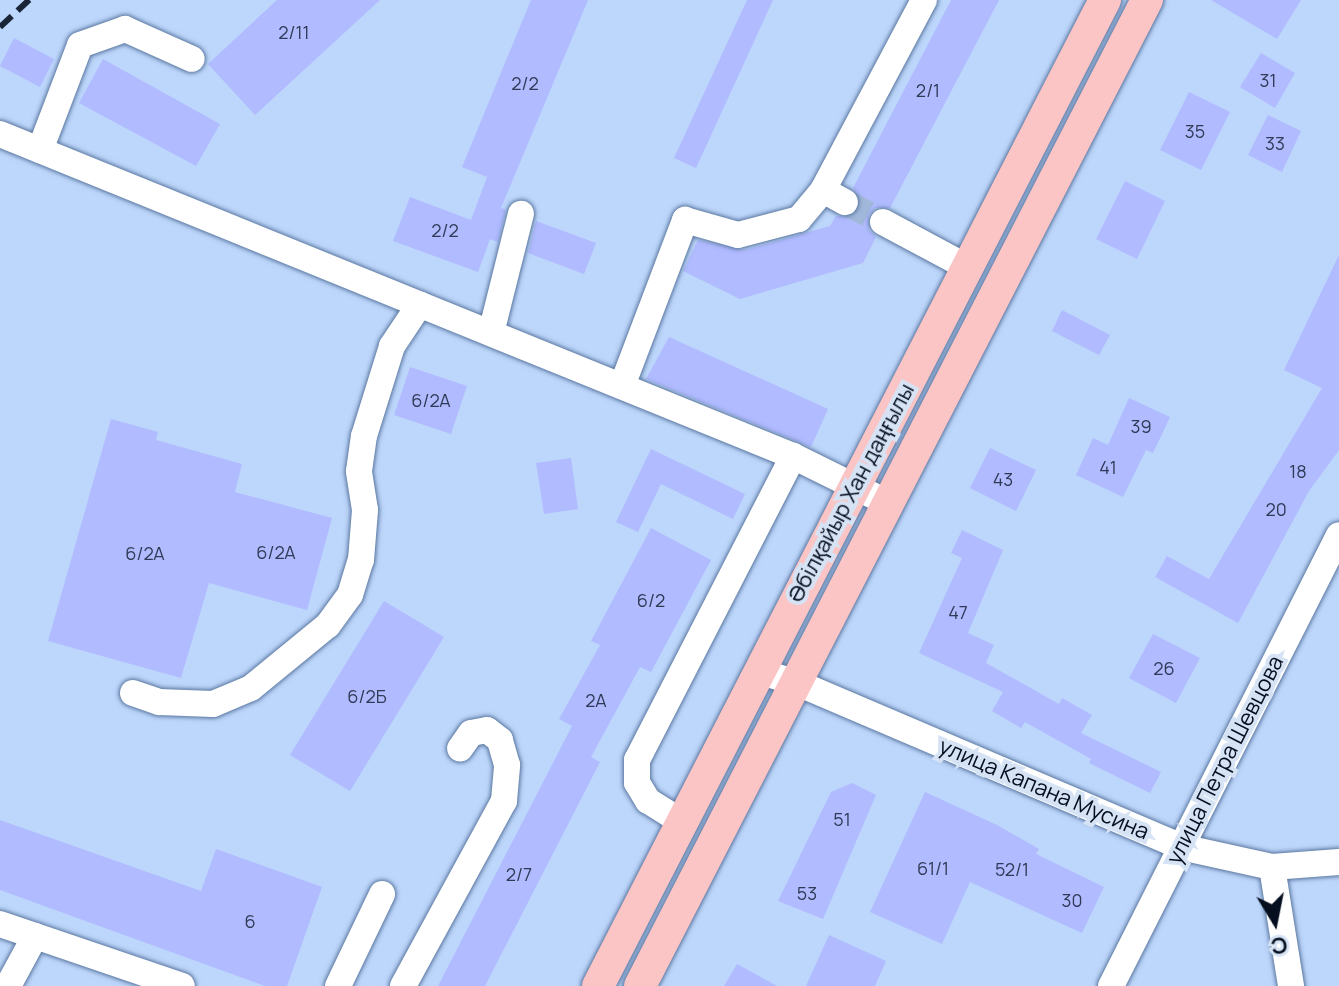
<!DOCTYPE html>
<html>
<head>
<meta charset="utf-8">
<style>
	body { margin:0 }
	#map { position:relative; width:1339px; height:986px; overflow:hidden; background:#bdd6fb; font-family:Manrope,sans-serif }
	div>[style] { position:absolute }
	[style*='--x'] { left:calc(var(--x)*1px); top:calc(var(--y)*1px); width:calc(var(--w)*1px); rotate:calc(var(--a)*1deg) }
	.building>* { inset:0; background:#b1bbff }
	.minor-tunnel>* { height:26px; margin-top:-13px; transform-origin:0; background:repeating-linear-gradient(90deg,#a1b8da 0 26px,transparent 0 39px) }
	.roads { filter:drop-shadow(0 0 2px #5b78a1) drop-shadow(0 0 2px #5b78a1) }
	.minor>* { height:26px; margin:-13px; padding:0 13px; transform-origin:13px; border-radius:13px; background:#fff }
	.major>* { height:32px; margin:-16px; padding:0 16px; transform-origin:16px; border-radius:16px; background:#fbc4c5 }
	.rail>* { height:6px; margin-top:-3px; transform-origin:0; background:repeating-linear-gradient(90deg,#192537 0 16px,transparent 0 24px) }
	span { translate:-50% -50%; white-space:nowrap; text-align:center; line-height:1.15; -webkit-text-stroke:8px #d6e3f5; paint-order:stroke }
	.number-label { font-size:18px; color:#303a57 }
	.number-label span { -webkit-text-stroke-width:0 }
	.street-label { font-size:22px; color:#050f1f }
	.north { position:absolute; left:1235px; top:882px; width:80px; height:80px; -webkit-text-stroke:6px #d6e3f5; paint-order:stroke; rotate:170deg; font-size:22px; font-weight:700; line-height:32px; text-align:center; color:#050f1f }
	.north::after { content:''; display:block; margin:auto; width:28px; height:36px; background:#050f1f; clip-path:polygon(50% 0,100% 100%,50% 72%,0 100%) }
</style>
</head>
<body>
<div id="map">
	<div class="building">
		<i style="clip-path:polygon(277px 0,380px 0,255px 115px,208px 64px)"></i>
		<i style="clip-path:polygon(531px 0,588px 0,501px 208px,506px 210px,498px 242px,490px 239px,478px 272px,393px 241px,410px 197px,471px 220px,487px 177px,462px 167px)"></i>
		<i style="clip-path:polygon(747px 0,773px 0,696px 168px,674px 158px)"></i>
		<i style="clip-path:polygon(951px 0,999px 0,890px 208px,875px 208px,869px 215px,869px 230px,876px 237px,863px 263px,740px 299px,683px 271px,698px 240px,745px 250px,830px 226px,836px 216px,854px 215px,861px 201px,853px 188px)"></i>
		<i style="clip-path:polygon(1211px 0,1301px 0,1277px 39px)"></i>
		<i style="clip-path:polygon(14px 38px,54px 59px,40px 87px,0 66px)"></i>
		<i style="clip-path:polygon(1261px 53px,1295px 73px,1275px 108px,1240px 87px)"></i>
		<i style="clip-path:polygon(103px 59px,220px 124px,196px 166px,79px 103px)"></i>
		<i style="clip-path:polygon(1189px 92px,1230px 112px,1201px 170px,1160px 150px)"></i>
		<i style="clip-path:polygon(1268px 115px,1301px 131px,1282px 172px,1248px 155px)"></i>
		<i style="clip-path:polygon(1125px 181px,1165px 201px,1137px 259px,1096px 239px)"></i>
		<i style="clip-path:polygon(536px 221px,596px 243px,584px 274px,528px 253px)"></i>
		<i style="clip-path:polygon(1339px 255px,1339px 450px,1309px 491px,1238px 623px,1155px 577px,1167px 556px,1209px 579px,1322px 388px,1284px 370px)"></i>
		<i style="clip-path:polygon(1062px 310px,1110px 335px,1099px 355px,1052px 331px)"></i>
		<i style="clip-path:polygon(669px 337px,828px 409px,811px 447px,646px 379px)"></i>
		<i style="clip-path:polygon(410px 367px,467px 386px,451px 434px,394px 415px)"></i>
		<i style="clip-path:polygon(1129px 398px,1170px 417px,1153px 453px,1146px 450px,1123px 497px,1076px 475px,1093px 438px,1108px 445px)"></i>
		<i style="clip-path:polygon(111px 419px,158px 432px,156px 440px,242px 464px,235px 492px,332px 518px,307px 610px,209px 583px,181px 678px,48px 641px)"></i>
		<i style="clip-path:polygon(990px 448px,1036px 470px,1016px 511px,970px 488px)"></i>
		<i style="clip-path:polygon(651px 449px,745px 494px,733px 519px,661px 484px,638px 532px,616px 522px)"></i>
		<i style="clip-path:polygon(571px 458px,578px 509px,544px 514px,536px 463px)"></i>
		<i style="clip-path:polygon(651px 528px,711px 560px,651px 672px,640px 667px,591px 757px,600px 762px,485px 986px,438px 986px,572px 726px,559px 719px,600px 645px,591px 641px)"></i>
		<i style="clip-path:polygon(962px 530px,1003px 550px,968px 633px,994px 645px,986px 663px,1059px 704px,1062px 698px,1092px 715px,1081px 733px,1161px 772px,1150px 793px,1089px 763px,1091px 759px,1025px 722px,1021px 728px,992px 711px,1003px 692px,919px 653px,962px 558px,951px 553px)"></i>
		<i style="clip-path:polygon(384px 601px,444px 637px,350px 791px,290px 755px)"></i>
		<i style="clip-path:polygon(1153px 634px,1200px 658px,1176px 703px,1129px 678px)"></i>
		<i style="clip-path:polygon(852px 783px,876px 795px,823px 919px,778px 901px,831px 792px)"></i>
		<i style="clip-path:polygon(925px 792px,997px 825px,1039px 849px,1036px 854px,1104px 887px,1082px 933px,970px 882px,942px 944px,870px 912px)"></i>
		<i style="clip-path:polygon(0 820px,201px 891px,216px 849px,322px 887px,287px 986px,265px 986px,0 890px)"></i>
		<i style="clip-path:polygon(829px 935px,886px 961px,875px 986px,806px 986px)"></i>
		<i style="clip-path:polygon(737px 964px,777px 986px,724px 986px)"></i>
	</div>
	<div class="minor-tunnel">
		<i style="--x:845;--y:202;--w:43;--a:27.8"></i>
	</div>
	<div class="roads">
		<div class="minor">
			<i style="--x:0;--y:134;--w:856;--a:22.1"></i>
			<i style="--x:793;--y:456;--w:106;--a:26.3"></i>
			<i style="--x:40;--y:150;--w:112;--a:-69.1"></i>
			<i style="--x:80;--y:45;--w:48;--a:-19.6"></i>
			<i style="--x:125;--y:29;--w:73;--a:24.1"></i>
			<i style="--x:823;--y:190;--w:215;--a:-62"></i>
			<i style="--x:883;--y:222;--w:95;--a:28.2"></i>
			<i style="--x:491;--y:333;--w:123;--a:-75.9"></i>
			<i style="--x:622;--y:386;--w:178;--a:-69.2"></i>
			<i style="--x:685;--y:220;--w:55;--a:15.8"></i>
			<i style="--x:738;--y:235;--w:63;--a:-14.7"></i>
			<i style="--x:799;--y:219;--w:38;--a:-50"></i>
			<i style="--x:823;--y:190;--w:25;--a:29"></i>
			<i style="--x:758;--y:671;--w:39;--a:17"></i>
			<i style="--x:795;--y:682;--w:420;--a:23.1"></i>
			<i style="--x:1181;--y:847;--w:93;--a:12.4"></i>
			<i style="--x:1272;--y:867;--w:67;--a:-4.3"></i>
			<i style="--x:133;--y:693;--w:28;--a:19"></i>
			<i style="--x:159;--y:702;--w:54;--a:2.1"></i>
			<i style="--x:213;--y:704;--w:41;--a:-22.8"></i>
			<i style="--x:251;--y:688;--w:99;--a:-39.3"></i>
			<i style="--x:328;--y:625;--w:37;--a:-54"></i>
			<i style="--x:350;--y:595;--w:37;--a:-73"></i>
			<i style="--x:361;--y:560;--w:50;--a:-85.4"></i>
			<i style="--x:365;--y:510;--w:39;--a:-99"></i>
			<i style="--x:359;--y:471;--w:35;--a:-82"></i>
			<i style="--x:364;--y:436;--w:94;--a:-72.7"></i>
			<i style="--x:392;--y:346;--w:50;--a:-56.3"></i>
			<i style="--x:682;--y:822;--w:40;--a:-148"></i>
			<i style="--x:648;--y:801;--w:21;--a:-121"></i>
			<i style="--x:637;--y:783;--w:23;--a:-90"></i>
			<i style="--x:637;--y:760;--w:342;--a:-62.8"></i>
			<i style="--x:1272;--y:867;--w:121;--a:80.9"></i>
			<i style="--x:0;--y:924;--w:192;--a:18.8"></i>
			<i style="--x:8;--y:986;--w:57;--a:-61.6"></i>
			<i style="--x:338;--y:986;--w:102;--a:-64.4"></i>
			<i style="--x:403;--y:986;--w:211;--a:-61.4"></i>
			<i style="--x:504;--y:801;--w:36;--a:-85"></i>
			<i style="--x:507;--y:765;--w:26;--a:-106"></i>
			<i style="--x:500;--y:740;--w:16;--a:-142"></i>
			<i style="--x:487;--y:730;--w:16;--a:169"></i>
			<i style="--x:471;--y:733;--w:19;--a:125"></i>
			<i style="--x:1111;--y:986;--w:505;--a:-63.18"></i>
		</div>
		<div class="major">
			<i style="--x:598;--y:986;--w:1109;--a:-62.79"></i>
			<i style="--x:640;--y:986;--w:1109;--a:-62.79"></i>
		</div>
	</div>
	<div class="rail">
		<i style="--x:0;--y:27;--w:40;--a:-43"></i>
	</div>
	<div class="number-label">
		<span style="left:294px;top:32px">2/11</span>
		<span style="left:1268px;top:80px">31</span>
		<span style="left:525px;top:83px">2/2</span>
		<span style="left:928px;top:90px">2/1</span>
		<span style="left:1195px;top:131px">35</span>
		<span style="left:1275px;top:143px">33</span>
		<span style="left:445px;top:230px">2/2</span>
		<span style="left:431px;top:400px">6/2А</span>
		<span style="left:1141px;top:426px">39</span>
		<span style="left:1108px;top:467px">41</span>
		<span style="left:1298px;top:471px">18</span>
		<span style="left:1003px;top:479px">43</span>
		<span style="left:1276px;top:509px">20</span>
		<span style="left:276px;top:552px">6/2А</span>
		<span style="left:145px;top:553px">6/2А</span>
		<span style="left:651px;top:600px">6/2</span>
		<span style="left:958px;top:612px">47</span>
		<span style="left:1164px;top:668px">26</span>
		<span style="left:367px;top:696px">6/2Б</span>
		<span style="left:596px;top:700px">2А</span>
		<span style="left:842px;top:819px">51</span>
		<span style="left:933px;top:868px">61/1</span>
		<span style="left:1012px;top:869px">52/1</span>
		<span style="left:519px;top:874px">2/7</span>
		<span style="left:807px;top:893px">53</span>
		<span style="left:1072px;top:900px">30</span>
		<span style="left:250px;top:921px">6</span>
	</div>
	<div class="street-label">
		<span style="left:851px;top:493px;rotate:-62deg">Әбілқайыр Хан даңғылы</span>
		<span style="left:1225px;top:760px;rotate:-63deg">улица Петра Шевцова</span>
		<span style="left:1044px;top:789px;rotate:23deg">улица Капана Мусина</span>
	</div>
	<div class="north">С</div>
</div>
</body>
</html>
